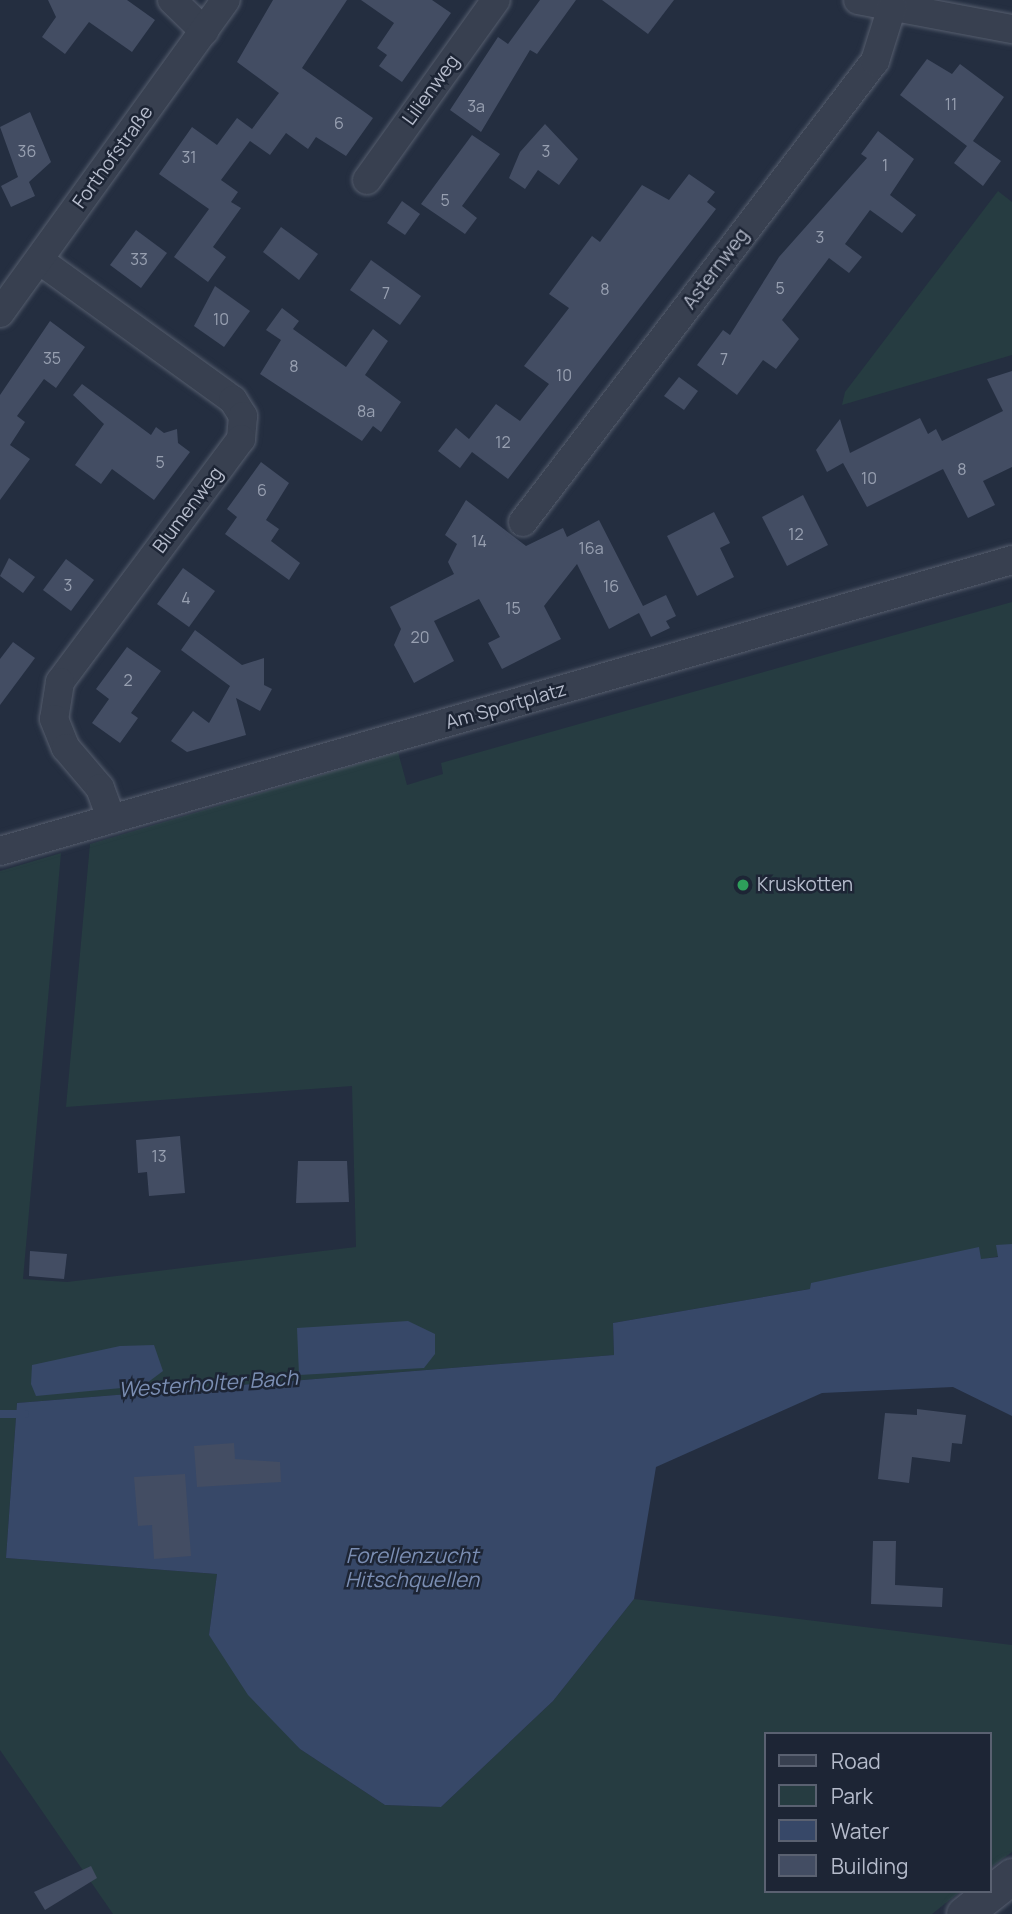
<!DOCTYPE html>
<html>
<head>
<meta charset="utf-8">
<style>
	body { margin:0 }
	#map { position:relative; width:1012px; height:1914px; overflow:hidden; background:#242e40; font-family:Manrope,sans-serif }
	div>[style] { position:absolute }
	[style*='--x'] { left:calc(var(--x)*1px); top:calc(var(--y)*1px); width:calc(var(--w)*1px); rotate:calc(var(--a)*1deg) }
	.green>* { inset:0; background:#263c41 }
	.water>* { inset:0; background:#374868 }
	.stream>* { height:8px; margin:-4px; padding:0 4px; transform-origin:4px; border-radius:4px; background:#374868 }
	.building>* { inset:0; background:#434d63 }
	.roads { filter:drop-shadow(0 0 2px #565e6e) drop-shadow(0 0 2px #565e6e) }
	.minor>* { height:28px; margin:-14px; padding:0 14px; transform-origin:14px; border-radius:14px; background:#384050 }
	.tertiary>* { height:35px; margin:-17.5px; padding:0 17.5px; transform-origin:17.5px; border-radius:17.5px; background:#384050 }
	.dots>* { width:19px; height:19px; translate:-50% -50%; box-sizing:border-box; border:4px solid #1d2535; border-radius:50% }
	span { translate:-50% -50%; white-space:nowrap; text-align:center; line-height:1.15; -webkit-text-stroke:5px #1d2535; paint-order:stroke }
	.number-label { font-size:16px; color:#98a0b1 }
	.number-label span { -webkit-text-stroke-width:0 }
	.street-label { font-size:19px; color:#b5bbcb }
	.poi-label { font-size:19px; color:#b5bbcb }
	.left { translate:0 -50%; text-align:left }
	.water-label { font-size:21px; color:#7b8eb3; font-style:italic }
	.legend { position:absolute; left:764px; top:1732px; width:228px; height:161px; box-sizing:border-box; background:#1d2535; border:2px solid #5a6171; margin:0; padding:9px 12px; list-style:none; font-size:21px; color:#b5bbcb }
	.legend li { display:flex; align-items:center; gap:14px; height:35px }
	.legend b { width:35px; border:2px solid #5a6171 }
</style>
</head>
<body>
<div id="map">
	<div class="green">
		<i style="clip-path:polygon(998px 191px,1012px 202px,1012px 355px,842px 405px,845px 392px)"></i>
		<i style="clip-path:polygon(1012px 602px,1012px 1254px,613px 1323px,614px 1355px,17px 1403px,6px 1558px,217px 1574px,209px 1635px,300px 1749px,385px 1805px,441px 1807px,553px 1701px,634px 1599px,1012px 1645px,1012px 1852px,989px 1869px,989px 1734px,765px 1734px,765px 1891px,961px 1891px,932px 1914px,113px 1914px,0 1750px,0 871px,61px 853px,23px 1279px,67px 1282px,356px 1247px,352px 1086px,66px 1107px,90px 844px,398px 752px,407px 785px,443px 774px,441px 763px)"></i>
	</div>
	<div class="water">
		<i style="clip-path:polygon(1012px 1244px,1012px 1416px,953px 1387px,822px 1393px,656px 1467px,634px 1599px,553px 1701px,441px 1807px,385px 1805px,300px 1749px,248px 1695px,209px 1635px,217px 1574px,6px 1558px,17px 1403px,614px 1355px,613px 1323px,810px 1289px,811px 1283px,979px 1247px,981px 1259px,998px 1257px,996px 1245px)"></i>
		<i style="clip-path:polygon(408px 1321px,435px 1334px,435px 1354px,424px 1368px,299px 1375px,297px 1328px)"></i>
		<i style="clip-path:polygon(154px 1345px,163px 1371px,143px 1386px,36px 1396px,31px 1384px,32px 1365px,120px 1346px)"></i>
	</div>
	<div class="stream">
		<i style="--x:0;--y:1414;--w:25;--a:0"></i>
	</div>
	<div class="building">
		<i style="clip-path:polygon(48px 0,127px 0,155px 20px,132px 52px,89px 22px,65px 54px,42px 37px,56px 17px)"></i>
		<i style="clip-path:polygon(273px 0,347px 0,302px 68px,373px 118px,346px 156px,316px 137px,308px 149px,286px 133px,270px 155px,250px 141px,221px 180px,238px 192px,231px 202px,241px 208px,213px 247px,226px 257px,208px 282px,174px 257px,209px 209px,159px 174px,192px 127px,217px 145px,237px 118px,252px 129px,279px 93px,237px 62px)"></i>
		<i style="clip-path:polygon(361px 0,432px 0,451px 13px,402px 82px,379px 66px,387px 55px,377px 48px,394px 23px)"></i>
		<i style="clip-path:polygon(540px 0,576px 0,537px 54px,530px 50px,481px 132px,450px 110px,498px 37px,508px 44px)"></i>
		<i style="clip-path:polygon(602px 0,674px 0,648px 34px)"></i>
		<i style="clip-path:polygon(927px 59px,952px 74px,960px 64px,1004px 97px,973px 141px,1001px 161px,983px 186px,954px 163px,967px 146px,900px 95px)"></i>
		<i style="clip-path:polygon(30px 112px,51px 162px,29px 182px,35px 196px,11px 207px,1px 186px,18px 177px,0 127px)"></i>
		<i style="clip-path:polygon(545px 124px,578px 159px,559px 185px,538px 170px,525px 189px,509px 178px,520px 152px)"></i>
		<i style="clip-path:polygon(878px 131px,914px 159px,890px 195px,916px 215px,902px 233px,870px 210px,845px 244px,862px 257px,849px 273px,829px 258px,782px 320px,799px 339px,776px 369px,763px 360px,737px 395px,697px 365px,723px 330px,730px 335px,779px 257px,867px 158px,861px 154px)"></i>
		<i style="clip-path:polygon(472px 135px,500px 154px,462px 206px,477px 218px,465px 234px,421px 204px)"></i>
		<i style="clip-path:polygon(689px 174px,715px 192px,707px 202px,716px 209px,508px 479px,472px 452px,460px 468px,438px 451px,456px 428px,469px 439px,496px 404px,520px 421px,549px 384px,524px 366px,569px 308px,549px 294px,592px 236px,600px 242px,642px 185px,669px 200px)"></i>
		<i style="clip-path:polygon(402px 201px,420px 214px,405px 235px,387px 223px)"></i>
		<i style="clip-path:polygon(281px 227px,318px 254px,299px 280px,263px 252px)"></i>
		<i style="clip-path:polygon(136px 230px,167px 253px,141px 288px,110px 265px)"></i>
		<i style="clip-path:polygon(371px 260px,421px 296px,400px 325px,350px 290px)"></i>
		<i style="clip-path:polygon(215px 286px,250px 311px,224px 347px,194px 326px)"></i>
		<i style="clip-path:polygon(282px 308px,299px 321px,293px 329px,346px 367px,373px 329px,388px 341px,365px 375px,401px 402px,381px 432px,373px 426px,362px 441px,260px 374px,281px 340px,266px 330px)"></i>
		<i style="clip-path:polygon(50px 321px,85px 347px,56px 388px,44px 379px,17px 416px,25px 422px,10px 445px,30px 459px,0 500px,0 395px)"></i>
		<i style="clip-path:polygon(1012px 371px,1012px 467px,983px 481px,995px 505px,968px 518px,943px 469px,867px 507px,843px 463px,827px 472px,816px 450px,840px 419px,850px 453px,920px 418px,928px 434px,936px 429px,942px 441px,1003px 411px,987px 379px)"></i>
		<i style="clip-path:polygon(679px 377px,698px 391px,684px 410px,664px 396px)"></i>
		<i style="clip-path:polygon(82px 384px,151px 435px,156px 427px,164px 433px,177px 429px,178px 443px,190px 452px,154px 500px,112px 469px,101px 484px,75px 465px,104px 424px,73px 395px)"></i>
		<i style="clip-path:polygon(261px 462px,289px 483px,266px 520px,279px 529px,271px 541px,300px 563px,289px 580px,225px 534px,237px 517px,227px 509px)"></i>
		<i style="clip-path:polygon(803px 495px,828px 545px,787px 566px,762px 517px)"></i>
		<i style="clip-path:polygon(466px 500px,526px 546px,563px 528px,567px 537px,599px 520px,643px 606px,666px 595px,676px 616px,666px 621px,670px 628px,651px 637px,639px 613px,609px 629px,577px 564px,544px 606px,561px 639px,502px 669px,488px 643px,500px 637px,479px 599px,434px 621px,454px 661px,414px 683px,394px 645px,401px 629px,390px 607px,454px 574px,448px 562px,457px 544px,445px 535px)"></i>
		<i style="clip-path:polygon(714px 512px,730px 543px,720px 548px,734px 577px,697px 596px,667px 536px)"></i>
		<i style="clip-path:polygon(9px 558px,35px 577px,23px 593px,0 576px)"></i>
		<i style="clip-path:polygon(66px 559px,94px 580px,71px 611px,43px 590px)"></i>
		<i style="clip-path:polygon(183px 568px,215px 591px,189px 627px,157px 604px)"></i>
		<i style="clip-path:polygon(195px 630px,242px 665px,264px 658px,264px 685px,272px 689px,260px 711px,236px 698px,246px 735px,187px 752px,171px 741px,193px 711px,209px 723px,230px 686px,181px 650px)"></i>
		<i style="clip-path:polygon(13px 642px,35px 658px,0 705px,0 659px)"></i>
		<i style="clip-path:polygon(127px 647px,161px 671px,131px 713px,138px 718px,120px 743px,92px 723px,109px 699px,96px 689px)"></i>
		<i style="clip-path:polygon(180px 1136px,185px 1193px,149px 1196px,147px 1172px,138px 1173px,136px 1140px)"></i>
		<i style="clip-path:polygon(298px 1161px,347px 1161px,349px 1202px,296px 1203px)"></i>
		<i style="clip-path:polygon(30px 1251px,67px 1254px,64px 1279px,29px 1276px)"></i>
		<i style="clip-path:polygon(917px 1409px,966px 1415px,962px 1444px,952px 1443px,950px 1462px,912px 1457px,909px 1483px,878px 1479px,885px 1413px,917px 1415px)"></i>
		<i style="clip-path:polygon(234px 1443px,235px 1459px,280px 1462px,281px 1482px,197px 1487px,194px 1446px)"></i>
		<i style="clip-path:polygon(185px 1474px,191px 1556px,154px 1559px,152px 1525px,138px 1526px,134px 1477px)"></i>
		<i style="clip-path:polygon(873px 1541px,896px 1541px,895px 1585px,943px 1588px,942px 1607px,871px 1604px)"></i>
		<i style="clip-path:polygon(91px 1866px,97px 1878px,45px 1910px,34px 1892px)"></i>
	</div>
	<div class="roads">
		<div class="minor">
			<i style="--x:172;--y:0;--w:45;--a:44.1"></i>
			<i style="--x:858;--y:0;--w:157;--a:10.7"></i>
			<i style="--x:367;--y:180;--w:221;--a:-54.4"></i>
			<i style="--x:39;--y:260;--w:239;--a:35.8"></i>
			<i style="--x:233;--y:400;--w:19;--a:58"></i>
			<i style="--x:243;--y:416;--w:23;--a:95"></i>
			<i style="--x:241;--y:439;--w:303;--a:126.7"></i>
			<i style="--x:60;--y:682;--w:37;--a:99"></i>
			<i style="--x:54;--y:719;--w:31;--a:68"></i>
			<i style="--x:66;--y:748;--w:52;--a:49.6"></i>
			<i style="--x:100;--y:788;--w:33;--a:70"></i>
			<i style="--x:0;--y:313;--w:386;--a:-54.2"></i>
			<i style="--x:523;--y:522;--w:580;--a:-52.64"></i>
			<i style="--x:875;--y:61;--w:57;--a:-72.5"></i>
			<i style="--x:0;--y:851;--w:1053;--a:-16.04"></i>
		</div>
		<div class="tertiary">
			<i style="--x:964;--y:1914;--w:61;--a:-38.4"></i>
		</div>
	</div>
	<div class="dots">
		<i style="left:743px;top:885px;background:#2e9e5b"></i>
	</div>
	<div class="number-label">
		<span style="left:951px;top:104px">11</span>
		<span style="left:476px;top:106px">3a</span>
		<span style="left:339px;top:123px">6</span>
		<span style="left:27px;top:151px">36</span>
		<span style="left:546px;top:151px">3</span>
		<span style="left:189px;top:157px">31</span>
		<span style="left:885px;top:165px">1</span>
		<span style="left:445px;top:200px">5</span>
		<span style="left:820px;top:237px">3</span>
		<span style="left:139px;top:259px">33</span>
		<span style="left:780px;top:288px">5</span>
		<span style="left:605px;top:289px">8</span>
		<span style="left:386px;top:293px">7</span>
		<span style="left:221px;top:319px">10</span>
		<span style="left:52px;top:358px">35</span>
		<span style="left:724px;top:359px">7</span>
		<span style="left:294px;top:366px">8</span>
		<span style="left:564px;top:375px">10</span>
		<span style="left:366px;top:411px">8a</span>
		<span style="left:503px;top:442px">12</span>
		<span style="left:160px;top:462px">5</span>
		<span style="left:962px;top:469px">8</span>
		<span style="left:869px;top:478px">10</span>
		<span style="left:262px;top:490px">6</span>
		<span style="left:796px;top:534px">12</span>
		<span style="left:479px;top:541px">14</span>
		<span style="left:591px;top:548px">16a</span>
		<span style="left:68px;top:585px">3</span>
		<span style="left:611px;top:586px">16</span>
		<span style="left:186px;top:598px">4</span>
		<span style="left:513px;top:608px">15</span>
		<span style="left:420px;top:637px">20</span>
		<span style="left:128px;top:680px">2</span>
		<span style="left:159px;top:1156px">13</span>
	</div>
	<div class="street-label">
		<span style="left:431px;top:90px;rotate:-54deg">Lilienweg</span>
		<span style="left:113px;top:157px;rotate:-54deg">Forthofstraße</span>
		<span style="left:716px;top:269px;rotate:-53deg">Asternweg</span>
		<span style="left:188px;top:510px;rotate:-53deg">Blumenweg</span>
		<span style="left:506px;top:706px;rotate:-16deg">Am Sportplatz</span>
	</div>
	<div class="poi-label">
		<span class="left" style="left:757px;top:885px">Kruskotten</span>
	</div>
	<div class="water-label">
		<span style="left:208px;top:1383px;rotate:-4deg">Westerholter Bach</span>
		<span style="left:412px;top:1567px">Forellenzucht<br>Hitschquellen</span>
	</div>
	<ul class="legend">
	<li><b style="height:9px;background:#384050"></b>Road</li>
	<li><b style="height:19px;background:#263c41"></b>Park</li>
	<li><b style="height:19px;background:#374868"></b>Water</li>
	<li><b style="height:19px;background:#434d63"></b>Building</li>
	</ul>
</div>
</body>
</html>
